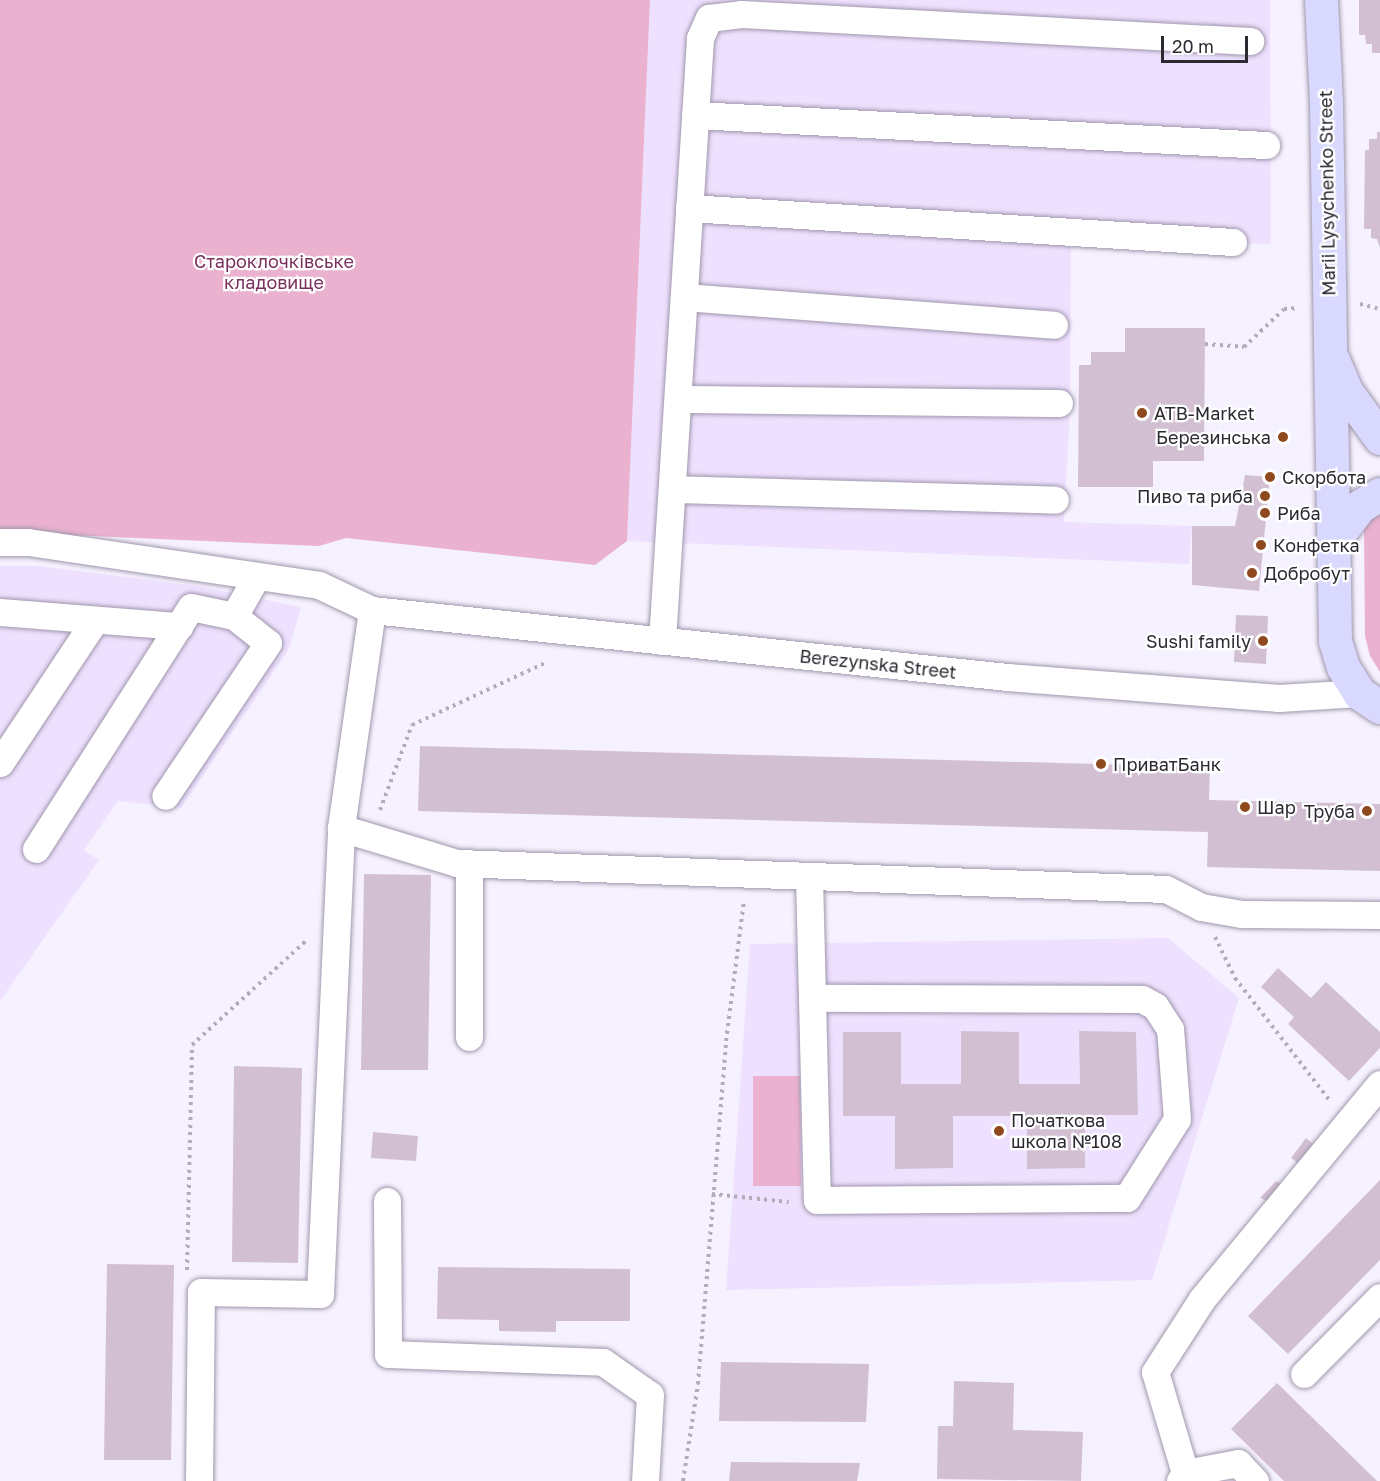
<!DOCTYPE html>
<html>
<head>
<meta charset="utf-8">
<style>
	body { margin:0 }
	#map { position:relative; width:1380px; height:1481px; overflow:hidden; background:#f6f1fe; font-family:"Golos Text",sans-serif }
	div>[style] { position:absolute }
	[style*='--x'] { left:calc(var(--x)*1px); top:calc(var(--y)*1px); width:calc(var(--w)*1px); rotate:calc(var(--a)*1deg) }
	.built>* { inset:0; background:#eee1ff }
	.green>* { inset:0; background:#eab2cf }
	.building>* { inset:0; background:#d2c0d2 }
	.path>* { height:4px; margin-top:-2px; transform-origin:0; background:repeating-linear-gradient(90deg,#b1adb8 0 3px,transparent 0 7.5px) }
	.roads { filter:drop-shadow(0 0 2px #a097ac) drop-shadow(0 0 2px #a097ac) }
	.minor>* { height:27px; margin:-13.5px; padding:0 13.5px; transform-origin:13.5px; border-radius:13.5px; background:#fff }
	.major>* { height:33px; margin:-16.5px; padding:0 16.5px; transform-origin:16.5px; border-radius:16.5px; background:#d9d9ff }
	.dots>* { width:16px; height:16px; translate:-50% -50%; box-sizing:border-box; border:3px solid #fff; border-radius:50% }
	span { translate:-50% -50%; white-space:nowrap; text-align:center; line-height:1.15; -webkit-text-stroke:4.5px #fff; paint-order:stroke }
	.street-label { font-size:18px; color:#2c2931 }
	.park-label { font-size:18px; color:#7a305c }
	.poi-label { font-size:18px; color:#2c2931 }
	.left { translate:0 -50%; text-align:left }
	.right { translate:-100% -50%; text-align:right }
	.scale { position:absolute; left:1161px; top:36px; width:87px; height:27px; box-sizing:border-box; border:3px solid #2c2931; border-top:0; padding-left:8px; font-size:18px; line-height:21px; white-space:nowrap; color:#2c2931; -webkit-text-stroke:4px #fff; paint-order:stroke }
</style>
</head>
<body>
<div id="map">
	<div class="built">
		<i style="clip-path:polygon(650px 0,1270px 0,1271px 244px,1071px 237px,1070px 409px,1064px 522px,1192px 526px,1189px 564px,627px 541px)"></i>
		<i style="clip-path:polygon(0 566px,39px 566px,197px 586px,301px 607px,289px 649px,181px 808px,118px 801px,84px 850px,99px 860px,0 1001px)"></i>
		<i style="clip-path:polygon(1168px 938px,1239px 998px,1152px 1280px,726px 1290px,750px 944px)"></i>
	</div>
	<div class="green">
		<i style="clip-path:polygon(0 0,650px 0,627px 541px,595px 565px,346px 538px,319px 546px,0 532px)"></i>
		<i style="clip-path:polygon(1380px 514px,1380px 672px,1370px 656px,1365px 636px,1364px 532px,1365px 525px)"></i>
		<i style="clip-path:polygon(753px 1076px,800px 1076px,801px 1186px,753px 1186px)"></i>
	</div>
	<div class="building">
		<i style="clip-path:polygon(1359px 0,1380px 0,1380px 53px,1372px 53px,1372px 44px,1366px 44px,1365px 35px,1359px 35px)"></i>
		<i style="clip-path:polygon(1377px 132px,1380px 132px,1380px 248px,1377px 239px,1371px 238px,1371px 229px,1364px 229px,1365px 150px,1369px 150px,1369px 139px,1377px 139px)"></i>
		<i style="clip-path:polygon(1125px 328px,1205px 328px,1204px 461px,1153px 461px,1153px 487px,1078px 487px,1079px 365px,1091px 365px,1091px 352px,1125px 352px)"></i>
		<i style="clip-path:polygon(1245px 475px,1270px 477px,1259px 591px,1192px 585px,1192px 526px,1235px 526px)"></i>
		<i style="clip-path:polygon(1236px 615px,1268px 616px,1266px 664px,1234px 662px)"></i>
		<i style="clip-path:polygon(420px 746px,1210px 767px,1209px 800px,1380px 804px,1380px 871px,1207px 867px,1208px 832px,418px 811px)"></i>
		<i style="clip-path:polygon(364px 874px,431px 875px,428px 1070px,361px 1070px)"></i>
		<i style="clip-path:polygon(1278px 968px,1311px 998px,1326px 982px,1380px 1032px,1380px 1048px,1349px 1081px,1288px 1024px,1294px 1017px,1261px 987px)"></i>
		<i style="clip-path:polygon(961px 1031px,1019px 1032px,1019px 1084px,1080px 1084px,1079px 1031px,1136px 1032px,1138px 1115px,1085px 1115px,1085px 1168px,1027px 1169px,1027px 1116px,953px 1116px,953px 1168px,895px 1169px,895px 1116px,843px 1116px,843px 1032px,901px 1032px,901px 1084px,961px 1084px)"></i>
		<i style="clip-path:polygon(234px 1066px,302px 1068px,298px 1263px,232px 1262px)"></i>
		<i style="clip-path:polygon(373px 1132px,418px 1136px,416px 1161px,371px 1158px)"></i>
		<i style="clip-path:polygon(1306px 1138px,1317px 1147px,1302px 1166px,1291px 1158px)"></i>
		<i style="clip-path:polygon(1380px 1180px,1380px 1260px,1288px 1354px,1248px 1316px)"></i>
		<i style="clip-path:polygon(1276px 1181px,1286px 1186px,1274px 1204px,1260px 1198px)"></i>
		<i style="clip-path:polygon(107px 1264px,174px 1265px,171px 1460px,104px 1460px)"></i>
		<i style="clip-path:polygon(438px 1267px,630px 1269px,630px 1321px,556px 1321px,556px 1332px,499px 1331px,499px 1320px,437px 1319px)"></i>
		<i style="clip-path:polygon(721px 1362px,869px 1364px,866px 1422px,719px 1421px)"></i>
		<i style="clip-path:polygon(954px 1381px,1014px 1383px,1013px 1430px,1083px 1432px,1081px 1481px,937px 1479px,938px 1426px,953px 1426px)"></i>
		<i style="clip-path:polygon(1277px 1383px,1377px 1481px,1284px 1481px,1231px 1429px)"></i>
		<i style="clip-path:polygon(731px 1462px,860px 1463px,857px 1481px,729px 1481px)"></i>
	</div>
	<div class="path">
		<i style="--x:1360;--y:304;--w:21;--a:14"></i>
		<i style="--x:1205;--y:344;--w:39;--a:4"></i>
		<i style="--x:1244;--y:347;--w:55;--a:-43.5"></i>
		<i style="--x:1284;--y:309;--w:15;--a:-4"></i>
		<i style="--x:380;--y:810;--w:91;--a:-69.4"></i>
		<i style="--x:412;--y:725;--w:149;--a:-25"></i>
		<i style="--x:1215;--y:937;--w:46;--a:64"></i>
		<i style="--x:1235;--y:978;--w:157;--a:52.3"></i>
		<i style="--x:712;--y:1194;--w:77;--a:5.9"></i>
		<i style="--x:187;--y:1270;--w:225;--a:-88.7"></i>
		<i style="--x:192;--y:1045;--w:157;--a:-42.4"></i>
		<i style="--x:683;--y:1481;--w:98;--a:-81.2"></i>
		<i style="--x:698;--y:1384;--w:344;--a:-85.3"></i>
		<i style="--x:726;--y:1041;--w:141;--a:-82.7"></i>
	</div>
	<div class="roads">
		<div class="minor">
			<i style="--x:695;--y:115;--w:572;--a:3.01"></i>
			<i style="--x:689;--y:208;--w:545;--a:3.58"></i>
			<i style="--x:684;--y:297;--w:371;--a:4.3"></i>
			<i style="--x:678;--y:399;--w:381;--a:0.6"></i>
			<i style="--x:672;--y:489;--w:383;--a:1.6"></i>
			<i style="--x:0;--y:542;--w:28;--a:0"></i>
			<i style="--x:28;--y:542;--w:294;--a:8.4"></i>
			<i style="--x:319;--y:585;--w:59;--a:25.3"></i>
			<i style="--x:372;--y:610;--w:639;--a:6.02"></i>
			<i style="--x:1007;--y:677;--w:273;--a:4.4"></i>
			<i style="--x:1279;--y:698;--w:80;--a:-3.6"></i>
			<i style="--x:372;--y:610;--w:220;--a:98.1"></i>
			<i style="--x:341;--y:828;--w:121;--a:16.8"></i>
			<i style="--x:457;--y:863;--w:709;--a:2.1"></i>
			<i style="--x:1166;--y:889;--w:39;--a:27"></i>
			<i style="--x:1201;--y:907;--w:42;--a:9.7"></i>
			<i style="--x:1242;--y:914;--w:138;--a:0.4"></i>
			<i style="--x:0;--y:612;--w:180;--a:4.5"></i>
			<i style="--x:234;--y:616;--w:46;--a:-60.1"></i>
			<i style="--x:662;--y:641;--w:604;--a:-86.39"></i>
			<i style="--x:700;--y:38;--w:22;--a:-66"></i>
			<i style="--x:709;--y:18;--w:32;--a:-7"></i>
			<i style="--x:741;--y:14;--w:510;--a:3.04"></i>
			<i style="--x:0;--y:763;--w:172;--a:-56.4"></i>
			<i style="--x:36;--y:849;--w:287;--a:-57.4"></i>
			<i style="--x:191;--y:607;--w:44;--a:11.8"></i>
			<i style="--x:234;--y:616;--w:43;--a:38.5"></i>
			<i style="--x:268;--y:643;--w:184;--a:123.9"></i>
			<i style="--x:469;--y:863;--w:174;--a:90"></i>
			<i style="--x:809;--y:876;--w:324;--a:88.6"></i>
			<i style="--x:817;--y:1200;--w:310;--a:-0.4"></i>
			<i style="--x:1127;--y:1198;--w:93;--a:-57.7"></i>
			<i style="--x:1177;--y:1119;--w:90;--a:-94.4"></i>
			<i style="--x:1170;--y:1029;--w:27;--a:-123"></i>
			<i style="--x:1155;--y:1006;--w:15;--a:-152"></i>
			<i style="--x:1142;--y:999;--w:330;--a:-179.8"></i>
			<i style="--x:387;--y:1201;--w:153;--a:89.6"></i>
			<i style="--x:388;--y:1354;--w:215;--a:2.1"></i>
			<i style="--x:603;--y:1362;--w:57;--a:35.1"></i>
			<i style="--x:650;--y:1395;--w:86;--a:93.3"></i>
			<i style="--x:1304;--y:1374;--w:108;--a:-45.4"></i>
			<i style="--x:1185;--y:1473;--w:54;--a:-10.7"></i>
			<i style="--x:1238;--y:1463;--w:25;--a:47"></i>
			<i style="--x:199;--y:1481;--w:189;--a:-89.4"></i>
			<i style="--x:201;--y:1292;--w:119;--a:1"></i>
			<i style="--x:320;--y:1294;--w:466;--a:-87.4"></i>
			<i style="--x:1180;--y:1481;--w:9;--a:-58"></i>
			<i style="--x:1185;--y:1473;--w:105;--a:-106.5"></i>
			<i style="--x:1155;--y:1372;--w:87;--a:-57.2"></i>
			<i style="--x:1202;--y:1299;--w:279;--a:-50.4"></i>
		</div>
		<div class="major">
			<i style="--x:1321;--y:0;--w:103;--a:87.2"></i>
			<i style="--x:1326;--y:103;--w:538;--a:89.04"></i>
			<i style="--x:1335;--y:641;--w:27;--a:73"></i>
			<i style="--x:1343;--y:667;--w:31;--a:58"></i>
			<i style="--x:1359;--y:693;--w:25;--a:34"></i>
			<i style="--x:1333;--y:360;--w:34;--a:67"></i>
			<i style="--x:1346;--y:391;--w:58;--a:54.1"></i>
			<i style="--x:1332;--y:543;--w:46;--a:-52.9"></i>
			<i style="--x:1360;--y:506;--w:23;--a:-31"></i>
		</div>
	</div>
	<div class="dots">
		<i style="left:1142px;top:413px;background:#8e491e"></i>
		<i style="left:1283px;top:437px;background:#8e491e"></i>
		<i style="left:1270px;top:477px;background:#8e491e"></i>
		<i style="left:1265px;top:496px;background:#8e491e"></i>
		<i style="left:1265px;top:513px;background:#8e491e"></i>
		<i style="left:1261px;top:545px;background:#8e491e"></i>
		<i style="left:1252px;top:573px;background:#8e491e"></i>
		<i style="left:1263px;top:641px;background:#8e491e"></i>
		<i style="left:1101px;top:764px;background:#8e491e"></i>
		<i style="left:1245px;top:807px;background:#8e491e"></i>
		<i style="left:1367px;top:811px;background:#8e491e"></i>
		<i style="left:999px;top:1131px;background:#8e491e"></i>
	</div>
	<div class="street-label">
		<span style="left:1327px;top:193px;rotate:-91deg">Marii Lysychenko Street</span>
		<span style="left:878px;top:664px;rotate:6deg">Berezynska Street</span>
	</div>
	<div class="park-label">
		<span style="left:274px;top:272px">Староклочківське<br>кладовище</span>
	</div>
	<div class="poi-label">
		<span class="left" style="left:1154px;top:413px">ATB-Market</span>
		<span class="right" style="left:1271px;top:437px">Березинська</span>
		<span class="left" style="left:1282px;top:477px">Скорбота</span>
		<span class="right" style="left:1253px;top:496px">Пиво та риба</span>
		<span class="left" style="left:1277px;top:513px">Риба</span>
		<span class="left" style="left:1273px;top:545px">Конфетка</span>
		<span class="left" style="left:1264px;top:573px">Добробут</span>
		<span class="right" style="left:1251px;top:641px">Sushi family</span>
		<span class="left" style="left:1113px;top:764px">ПриватБанк</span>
		<span class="left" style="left:1257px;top:807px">Шар</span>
		<span class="right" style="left:1355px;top:811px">Труба</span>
		<span class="left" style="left:1011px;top:1131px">Початкова<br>школа №108</span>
	</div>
	<div class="scale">20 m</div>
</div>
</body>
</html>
